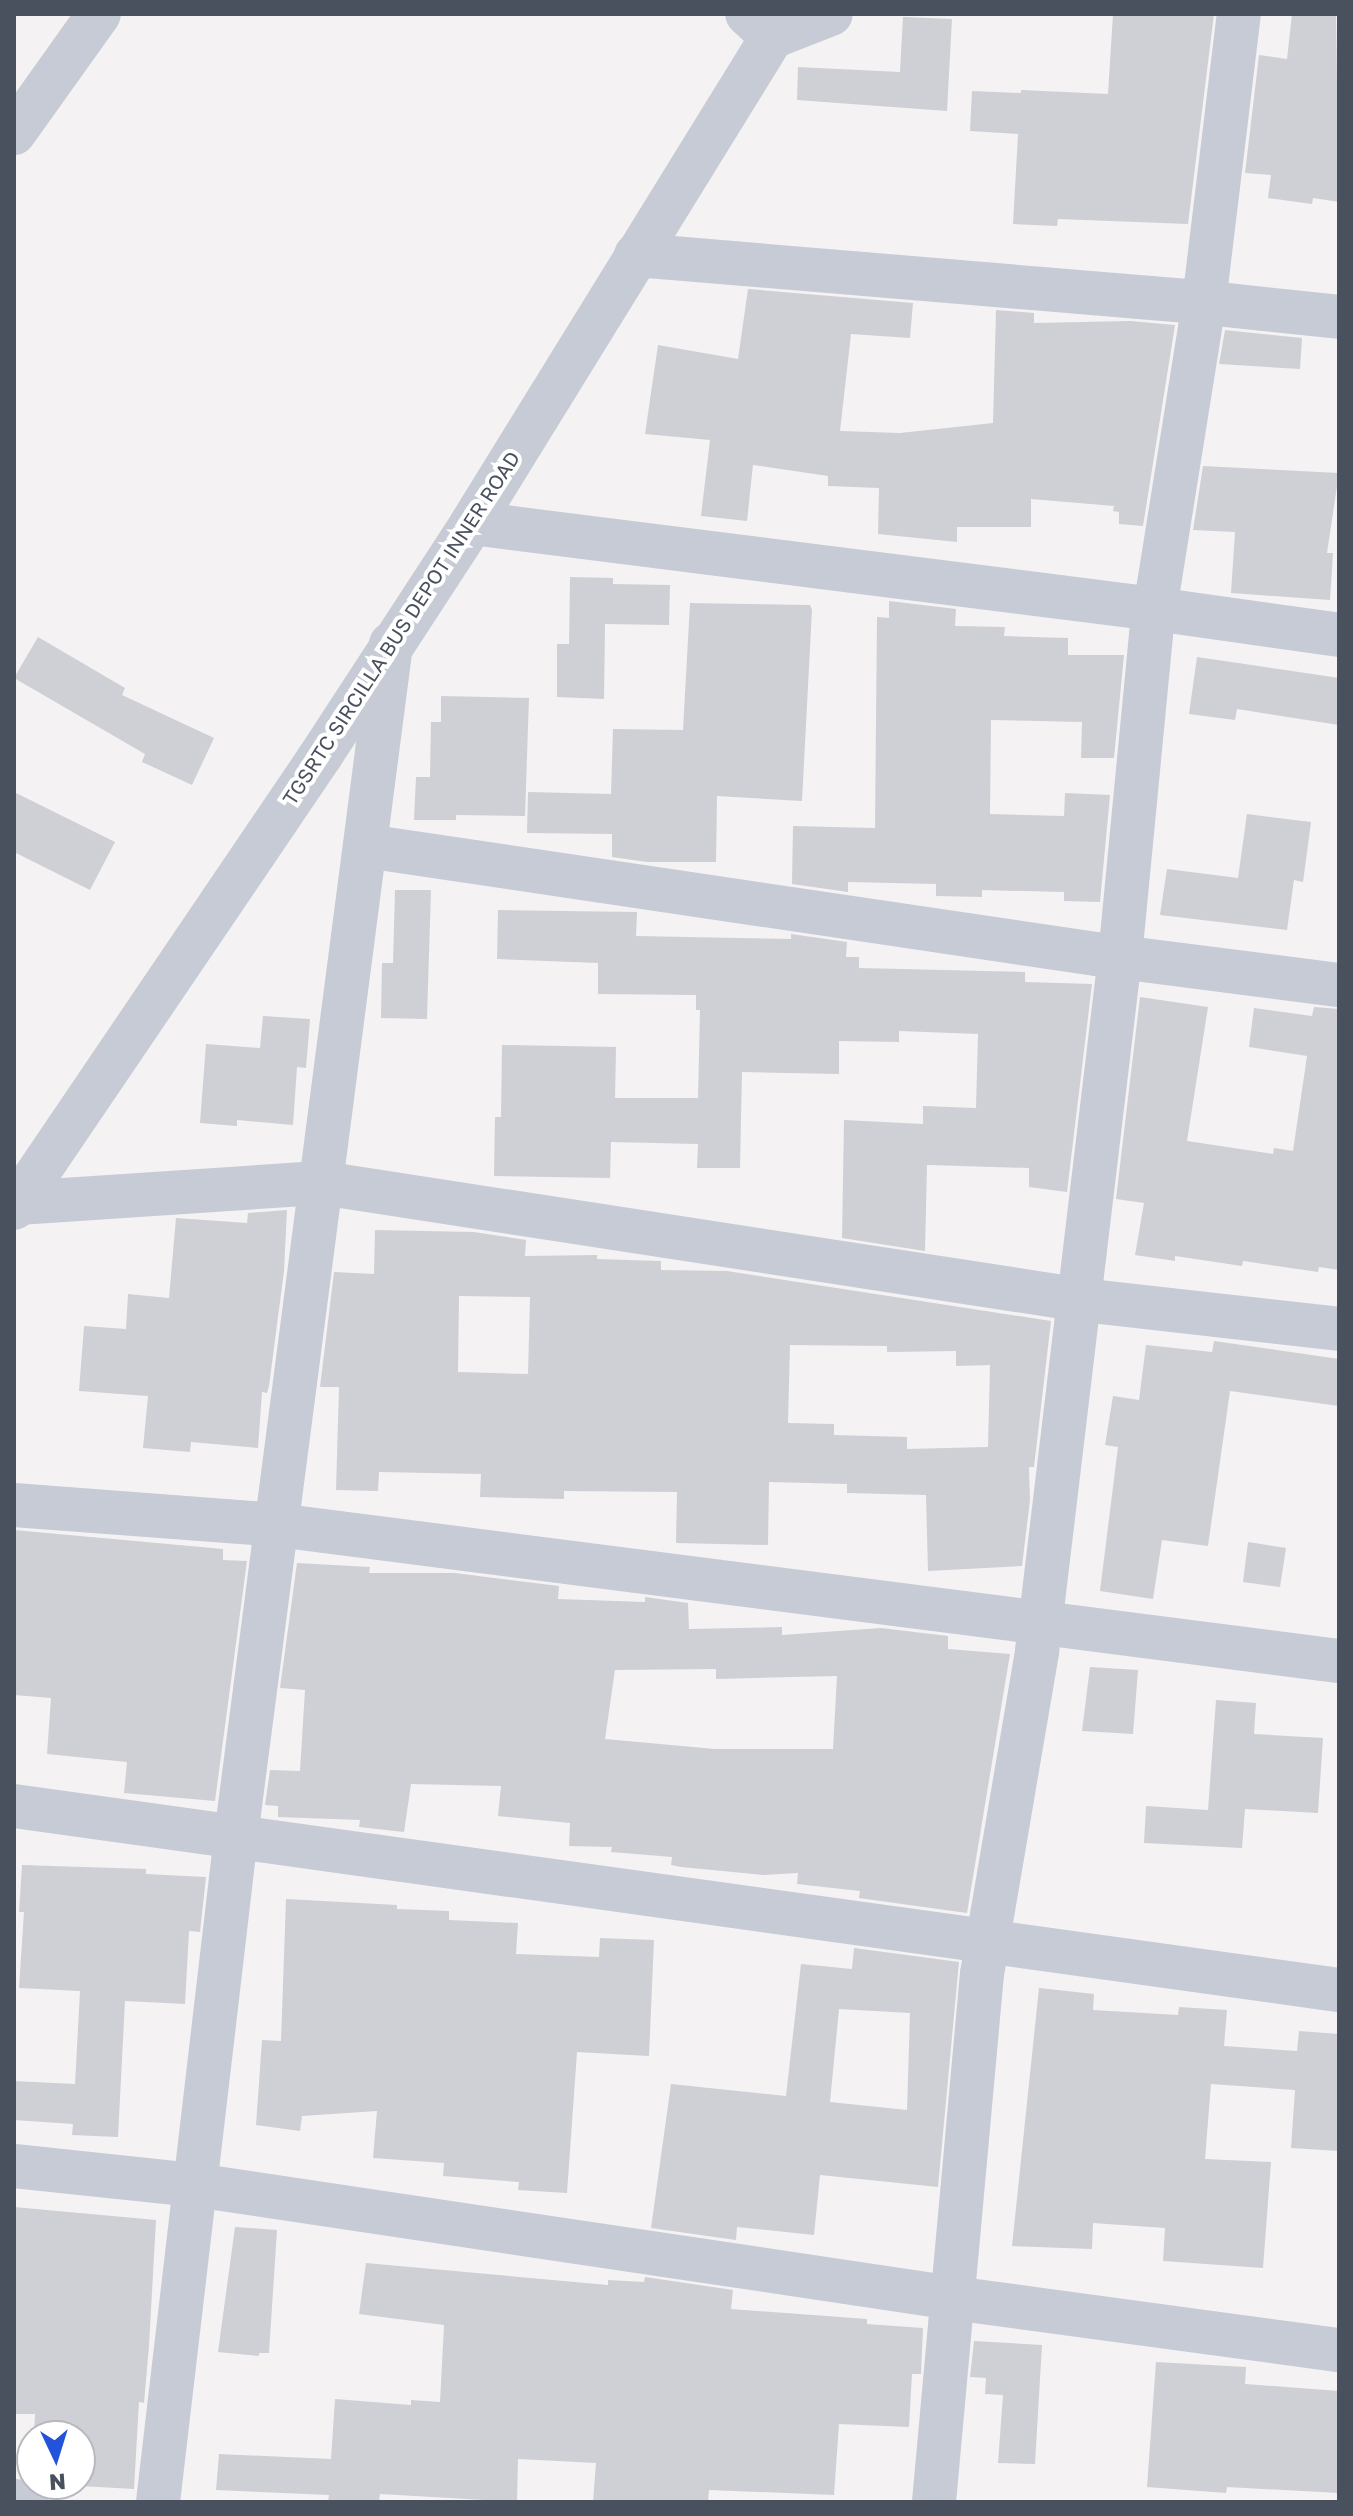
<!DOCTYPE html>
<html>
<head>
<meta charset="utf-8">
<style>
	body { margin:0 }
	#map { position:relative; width:1353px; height:2516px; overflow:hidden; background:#f4f2f2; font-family:"Golos Text",sans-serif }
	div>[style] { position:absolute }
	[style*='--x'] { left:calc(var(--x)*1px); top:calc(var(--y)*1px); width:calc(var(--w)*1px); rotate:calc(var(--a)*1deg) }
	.building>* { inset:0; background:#cfd0d5 }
	.minor>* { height:44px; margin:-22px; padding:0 22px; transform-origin:22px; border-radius:22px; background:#c6cbd5 }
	span { translate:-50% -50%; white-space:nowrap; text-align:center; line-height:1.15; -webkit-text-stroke:8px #fff; paint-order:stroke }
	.street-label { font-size:20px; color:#4a515e }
	.frame { position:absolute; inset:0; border:16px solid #4a515e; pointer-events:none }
	.north { position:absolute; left:16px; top:2420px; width:80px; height:80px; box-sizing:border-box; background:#fff; border:2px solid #b7b9bf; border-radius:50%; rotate:176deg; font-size:22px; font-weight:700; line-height:32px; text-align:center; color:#4a515e }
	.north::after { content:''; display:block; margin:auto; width:28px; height:36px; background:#2453db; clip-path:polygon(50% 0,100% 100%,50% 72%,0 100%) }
</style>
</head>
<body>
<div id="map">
	<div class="building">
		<i style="clip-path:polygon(1113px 14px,1214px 14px,1188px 224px,1058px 219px,1057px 226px,1013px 224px,1018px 134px,970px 131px,972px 91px,1021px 93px,1021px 90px,1108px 94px)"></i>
		<i style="clip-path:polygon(1292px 14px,1336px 14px,1339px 202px,1313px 198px,1312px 204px,1268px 198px,1271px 175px,1245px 173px,1259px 55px,1287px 59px)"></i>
		<i style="clip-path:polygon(903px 17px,952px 19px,947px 111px,797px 100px,798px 67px,900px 72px)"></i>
		<i style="clip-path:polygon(748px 289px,913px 303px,910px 338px,851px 334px,840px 431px,900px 433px,993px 423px,996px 310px,1034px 313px,1034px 323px,1130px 321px,1175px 325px,1143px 526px,1119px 524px,1119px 512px,1113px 511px,1114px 506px,1031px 499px,1031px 527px,957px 527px,957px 542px,878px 534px,879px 488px,828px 486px,828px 476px,753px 465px,747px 521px,701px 516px,710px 440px,645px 434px,658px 345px,738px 359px)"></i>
		<i style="clip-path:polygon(1225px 330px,1302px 338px,1300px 369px,1219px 364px)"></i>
		<i style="clip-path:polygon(1203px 466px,1339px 473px,1327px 553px,1333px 553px,1330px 600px,1231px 593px,1235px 532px,1193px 530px)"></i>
		<i style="clip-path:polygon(570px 577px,613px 578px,613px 584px,670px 585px,669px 625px,605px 624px,604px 699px,557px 697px,557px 644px,569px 644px)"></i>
		<i style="clip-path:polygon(889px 601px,956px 609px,955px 626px,1005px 627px,1004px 636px,1068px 638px,1068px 655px,1124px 655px,1114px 758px,1081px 758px,1082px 722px,991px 720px,990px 814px,1064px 816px,1065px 793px,1110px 795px,1100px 902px,1064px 901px,1064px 892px,982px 890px,982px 897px,936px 896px,936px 884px,848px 882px,848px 892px,792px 884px,793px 826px,875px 828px,877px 617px,889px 618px)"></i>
		<i style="clip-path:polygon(690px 603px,810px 605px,812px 610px,802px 801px,717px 796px,716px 862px,647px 862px,612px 857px,612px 834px,527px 833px,528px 792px,611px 794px,613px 729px,683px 730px)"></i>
		<i style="clip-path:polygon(38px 637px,125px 688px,122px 695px,214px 738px,192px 785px,142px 762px,145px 754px,14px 678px)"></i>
		<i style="clip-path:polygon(1197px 657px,1339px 678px,1339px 725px,1237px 709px,1235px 720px,1189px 714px)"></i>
		<i style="clip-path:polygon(441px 696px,529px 698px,525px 816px,456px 815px,456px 820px,414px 820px,416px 777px,430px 777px,431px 722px,441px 722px)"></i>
		<i style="clip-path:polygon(14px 792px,115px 842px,90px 890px,14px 852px)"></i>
		<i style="clip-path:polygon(1247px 814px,1311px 822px,1303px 882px,1294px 880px,1287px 930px,1160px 915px,1167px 869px,1238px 878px)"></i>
		<i style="clip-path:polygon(395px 890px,431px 890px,427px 1019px,381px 1018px,382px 963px,393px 963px)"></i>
		<i style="clip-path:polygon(498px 910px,637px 912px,636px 936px,791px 939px,791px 934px,847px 942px,846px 957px,859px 957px,859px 968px,1025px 972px,1025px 982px,1092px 984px,1067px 1192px,1029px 1187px,1029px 1168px,927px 1165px,925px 1251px,842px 1238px,844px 1120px,923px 1124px,923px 1106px,976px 1108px,978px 1034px,899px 1031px,899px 1042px,839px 1041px,839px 1074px,742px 1072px,740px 1168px,697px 1168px,698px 1144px,611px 1142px,610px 1178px,494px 1176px,495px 1117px,501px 1117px,502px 1045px,616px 1047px,615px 1098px,698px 1098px,700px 1010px,696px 1010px,696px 995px,598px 994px,598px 963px,497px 959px)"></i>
		<i style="clip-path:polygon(1140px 997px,1208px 1007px,1187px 1141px,1273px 1154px,1274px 1148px,1293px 1151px,1307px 1056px,1249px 1047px,1254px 1008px,1312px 1016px,1314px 1007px,1339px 1009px,1339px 1270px,1319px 1267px,1318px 1272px,1243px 1261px,1242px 1266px,1175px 1256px,1175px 1261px,1135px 1255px,1144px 1203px,1116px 1199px)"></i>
		<i style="clip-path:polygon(263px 1016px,310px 1019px,306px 1068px,297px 1067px,293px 1125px,237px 1120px,237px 1126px,200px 1123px,206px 1044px,260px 1048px)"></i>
		<i style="clip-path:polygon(287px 1210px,284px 1271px,269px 1386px,267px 1393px,262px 1392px,258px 1448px,191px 1442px,190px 1452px,143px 1448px,148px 1396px,79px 1391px,84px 1326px,126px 1329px,128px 1294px,169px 1298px,176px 1218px,247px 1223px,248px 1213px)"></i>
		<i style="clip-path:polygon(evenodd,375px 1230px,474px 1232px,526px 1240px,525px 1256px,597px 1255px,597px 1259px,661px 1261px,661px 1270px,727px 1271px,1051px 1321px,1034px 1467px,1029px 1467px,1030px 1500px,1022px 1566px,928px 1571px,926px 1495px,847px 1493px,847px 1484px,769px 1482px,768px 1545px,676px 1543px,677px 1492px,564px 1491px,564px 1499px,480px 1497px,481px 1474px,379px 1472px,378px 1491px,336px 1490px,339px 1387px,320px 1387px,334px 1272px,374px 1274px,375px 1230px,459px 1296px,530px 1297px,528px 1374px,458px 1372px,459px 1296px,375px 1230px,790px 1345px,887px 1346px,887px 1352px,956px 1351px,956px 1366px,990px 1365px,988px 1447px,907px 1449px,907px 1437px,834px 1435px,834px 1424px,788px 1423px,790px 1345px)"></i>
		<i style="clip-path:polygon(1214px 1341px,1339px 1359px,1339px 1406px,1230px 1391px,1208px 1546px,1162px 1540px,1153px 1599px,1100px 1591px,1118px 1447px,1105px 1445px,1113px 1396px,1139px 1400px,1146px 1345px,1212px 1352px)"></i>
		<i style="clip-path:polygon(14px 1530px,223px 1549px,223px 1560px,247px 1561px,215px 1801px,124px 1793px,127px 1762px,47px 1754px,51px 1698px,14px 1695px)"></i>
		<i style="clip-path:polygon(1248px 1542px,1286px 1548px,1280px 1587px,1243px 1582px)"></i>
		<i style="clip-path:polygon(evenodd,297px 1563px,370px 1567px,369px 1573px,455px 1573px,559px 1586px,558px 1599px,645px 1602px,645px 1597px,688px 1603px,689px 1629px,782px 1627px,782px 1635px,881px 1628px,948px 1636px,948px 1649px,1010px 1654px,967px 1913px,859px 1898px,860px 1891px,797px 1884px,798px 1873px,764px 1875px,681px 1867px,671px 1865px,672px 1857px,611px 1852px,612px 1847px,569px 1846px,570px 1823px,498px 1816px,501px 1786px,411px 1784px,404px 1832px,359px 1827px,360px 1820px,278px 1817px,278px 1806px,265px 1805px,270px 1770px,300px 1771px,305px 1690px,280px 1688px,297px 1563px,716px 1669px,716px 1679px,837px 1676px,833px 1749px,715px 1749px,605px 1739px,615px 1670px,716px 1669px)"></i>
		<i style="clip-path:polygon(1090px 1667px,1138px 1670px,1133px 1734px,1082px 1731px)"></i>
		<i style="clip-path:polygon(1216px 1700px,1256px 1703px,1254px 1734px,1323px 1738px,1318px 1813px,1245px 1809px,1242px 1848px,1144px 1843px,1146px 1806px,1208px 1810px)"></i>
		<i style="clip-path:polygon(22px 1865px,146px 1869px,146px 1874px,206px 1877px,200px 1932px,189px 1931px,185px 2004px,125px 2001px,118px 2137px,72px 2135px,73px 2124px,14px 2120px,14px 2081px,75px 2084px,80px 1991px,19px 1988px,24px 1912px,19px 1912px)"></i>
		<i style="clip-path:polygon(286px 1899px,397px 1905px,397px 1909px,449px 1911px,449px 1920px,518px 1923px,516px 1954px,599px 1957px,600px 1938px,654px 1940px,649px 2056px,577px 2052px,567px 2193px,518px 2190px,519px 2182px,443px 2176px,444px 2163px,373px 2158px,377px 2111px,302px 2116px,300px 2131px,256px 2125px,262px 2040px,281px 2041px)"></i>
		<i style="clip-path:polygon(evenodd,854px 1948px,959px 1962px,938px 2187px,820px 2175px,814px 2235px,737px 2227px,736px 2240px,651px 2228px,671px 2084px,786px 2096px,801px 1964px,852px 1969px,854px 1948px,839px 2009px,910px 2013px,907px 2110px,830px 2102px,839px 2009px)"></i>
		<i style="clip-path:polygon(1039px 1988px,1094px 1994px,1093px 2010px,1178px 2015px,1179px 2007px,1227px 2010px,1224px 2046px,1297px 2051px,1299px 2031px,1339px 2034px,1339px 2151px,1291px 2148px,1295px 2090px,1211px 2084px,1205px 2159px,1271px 2162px,1263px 2268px,1163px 2261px,1165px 2228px,1093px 2223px,1092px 2249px,1012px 2246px)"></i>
		<i style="clip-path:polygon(14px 2207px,156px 2220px,149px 2346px,144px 2403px,139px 2402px,134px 2489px,80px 2486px,80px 2436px,34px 2436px,35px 2414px,14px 2414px)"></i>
		<i style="clip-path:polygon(235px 2227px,277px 2230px,269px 2353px,259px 2353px,259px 2356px,218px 2352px)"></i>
		<i style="clip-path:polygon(366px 2263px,608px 2285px,608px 2280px,644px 2282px,645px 2277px,733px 2290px,731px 2309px,867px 2319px,867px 2324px,923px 2328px,921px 2374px,912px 2374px,909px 2427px,839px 2424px,834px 2495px,709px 2490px,708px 2502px,593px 2502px,596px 2463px,518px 2459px,517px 2502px,380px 2494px,379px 2502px,328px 2502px,329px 2495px,216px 2490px,219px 2454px,331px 2459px,335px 2399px,411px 2405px,411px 2400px,440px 2402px,444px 2325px,359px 2314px)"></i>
		<i style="clip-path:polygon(974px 2341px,1042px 2345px,1035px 2464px,998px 2463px,1003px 2395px,985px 2394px,986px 2378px,970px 2377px)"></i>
		<i style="clip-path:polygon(1156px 2362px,1246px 2367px,1245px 2384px,1339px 2391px,1339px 2493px,1227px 2487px,1226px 2493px,1147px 2487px)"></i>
	</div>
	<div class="minor">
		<i style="--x:765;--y:14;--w:24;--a:73"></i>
		<i style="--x:772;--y:37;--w:63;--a:-21.3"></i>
		<i style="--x:14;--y:133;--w:146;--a:-54.5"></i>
		<i style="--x:636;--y:255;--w:565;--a:4.77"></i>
		<i style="--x:1199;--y:302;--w:141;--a:6.1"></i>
		<i style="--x:472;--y:523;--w:688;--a:7.18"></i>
		<i style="--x:1155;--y:609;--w:186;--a:8"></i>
		<i style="--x:366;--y:846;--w:738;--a:8.42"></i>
		<i style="--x:1096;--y:954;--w:245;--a:7.3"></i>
		<i style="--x:18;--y:1203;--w:305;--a:-3.8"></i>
		<i style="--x:322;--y:1183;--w:769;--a:8.75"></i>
		<i style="--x:1082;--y:1300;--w:259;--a:6.4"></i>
		<i style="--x:14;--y:1208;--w:547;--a:-55.87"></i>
		<i style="--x:321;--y:755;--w:277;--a:-56.9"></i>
		<i style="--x:472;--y:523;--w:571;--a:-58.31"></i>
		<i style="--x:772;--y:37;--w:34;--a:-137"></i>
		<i style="--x:14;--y:1505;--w:264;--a:4.3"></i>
		<i style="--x:277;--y:1525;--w:1071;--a:7.3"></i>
		<i style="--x:14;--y:1806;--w:1338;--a:7.91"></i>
		<i style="--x:14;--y:2166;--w:182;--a:6"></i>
		<i style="--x:195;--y:2185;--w:766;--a:8.48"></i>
		<i style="--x:953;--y:2298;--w:389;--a:7.7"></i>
		<i style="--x:14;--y:2501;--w:12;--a:5"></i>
		<i style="--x:158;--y:2502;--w:671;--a:-83.32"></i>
		<i style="--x:236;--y:1836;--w:1202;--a:-82.59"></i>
		<i style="--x:934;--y:2502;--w:530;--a:-84.81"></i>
		<i style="--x:982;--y:1974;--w:328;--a:-80.3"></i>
		<i style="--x:1037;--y:1651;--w:699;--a:-83.18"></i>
		<i style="--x:1120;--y:957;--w:324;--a:-84.5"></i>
		<i style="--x:1151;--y:634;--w:336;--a:-80.9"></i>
		<i style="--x:1204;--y:302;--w:290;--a:-83.1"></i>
	</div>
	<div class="street-label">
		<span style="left:401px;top:628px;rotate:-57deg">TGSRTC SIRCILLA BUS DEPOT INNER ROAD</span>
	</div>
	<div class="frame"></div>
	<div class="north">N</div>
</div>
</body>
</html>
